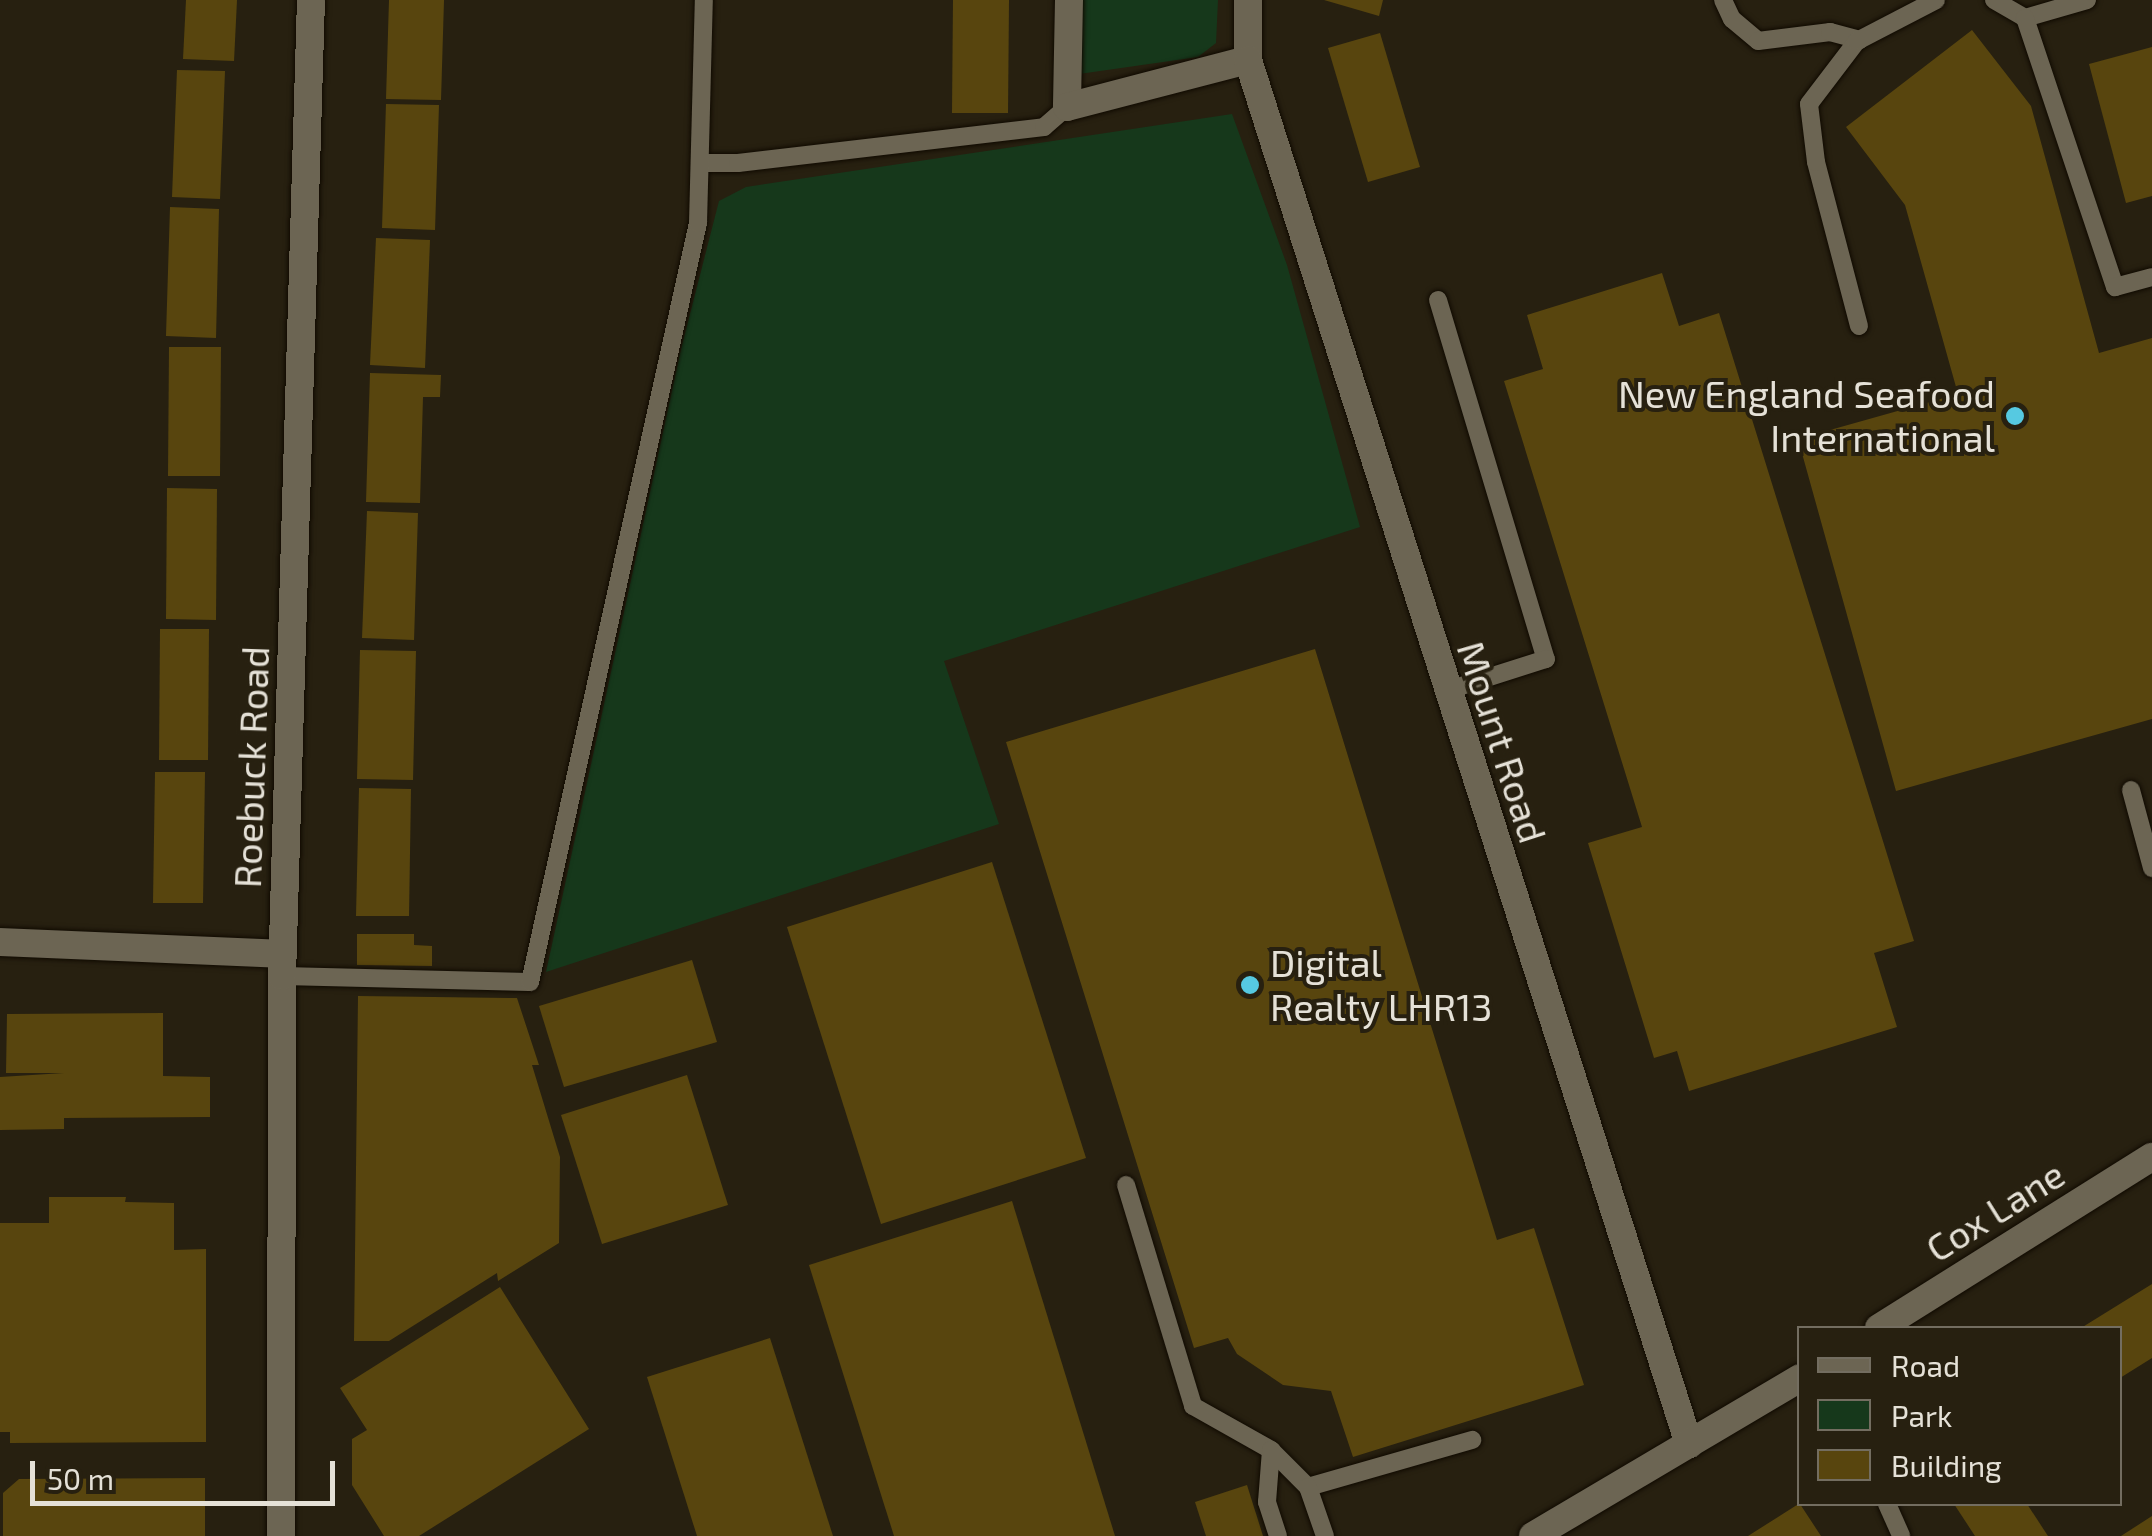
<!DOCTYPE html>
<html>
<head>
<meta charset="utf-8">
<style>
	body { margin:0 }
	#map { position:relative; width:2152px; height:1536px; overflow:hidden; background:#272010; font-family:"Exo 2",sans-serif }
	div>[style] { position:absolute }
	[style*='--x'] { left:calc(var(--x)*1px); top:calc(var(--y)*1px); width:calc(var(--w)*1px); rotate:calc(var(--a)*1deg) }
	.green>* { inset:0; background:#16381b }
	.building>* { inset:0; background:#58450e }
	.roads { filter:drop-shadow(0 0 2px #100a00) drop-shadow(0 0 2px #100a00) }
	.service>* { height:18px; margin:-9px; padding:0 9px; transform-origin:9px; border-radius:9px; background:#6c6553 }
	.minor>* { height:28px; margin:-14px; padding:0 14px; transform-origin:14px; border-radius:14px; background:#6c6553 }
	.tertiary>* { height:28px; margin:-14px; padding:0 14px; transform-origin:14px; border-radius:14px; background:#6c6553 }
	.dots>* { width:28px; height:28px; translate:-50% -50%; box-sizing:border-box; border:5px solid #272010; border-radius:50% }
	span { translate:-50% -50%; white-space:nowrap; text-align:center; line-height:1.15; -webkit-text-stroke:8px #272010; paint-order:stroke }
	.poi-label { font-size:38px; color:#e5e1d7 }
	.right { translate:-100% -50%; text-align:right }
	.left { translate:0 -50%; text-align:left }
	.street-label { font-size:38px; color:#e5e1d7 }
	.legend { position:absolute; left:1797px; top:1326px; width:325px; height:180px; box-sizing:border-box; background:#272010; border:2px solid #736d60; margin:0; padding:12px 18px; list-style:none; font-size:30px; color:#e5e1d7 }
	.legend li { display:flex; align-items:center; gap:20px; height:50px }
	.legend b { width:50px; border:2px solid #736d60 }
	.scale { position:absolute; left:30px; top:1461px; width:305px; height:45px; box-sizing:border-box; border:5px solid #e5e1d7; border-top:0; padding-left:12px; font-size:30px; line-height:35px; white-space:nowrap; color:#e5e1d7; -webkit-text-stroke:8px #272010; paint-order:stroke }
</style>
</head>
<body>
<div id="map">
	<div class="green">
		<i style="clip-path:polygon(1068px 0,1218px 0,1216px 43px,1198px 57px,1065px 76px)"></i>
		<i style="clip-path:polygon(1232px 114px,1287px 265px,1360px 527px,944px 661px,999px 824px,546px 972px,681px 349px,719px 201px,746px 187px)"></i>
	</div>
	<div class="building">
		<i style="clip-path:polygon(186px 0,237px 0,234px 61px,183px 59px)"></i>
		<i style="clip-path:polygon(389px 0,444px 0,441px 100px,386px 99px)"></i>
		<i style="clip-path:polygon(953px 0,1009px 0,1008px 113px,952px 113px)"></i>
		<i style="clip-path:polygon(1324px 0,1383px 0,1379px 16px)"></i>
		<i style="clip-path:polygon(1972px 30px,2031px 106px,2099px 353px,2152px 338px,2152px 719px,1896px 791px,1798px 439px,1958px 394px,1905px 205px,1846px 127px)"></i>
		<i style="clip-path:polygon(1380px 33px,1420px 167px,1368px 182px,1328px 48px)"></i>
		<i style="clip-path:polygon(2152px 47px,2152px 196px,2126px 203px,2089px 64px)"></i>
		<i style="clip-path:polygon(177px 70px,225px 71px,220px 199px,172px 197px)"></i>
		<i style="clip-path:polygon(386px 104px,439px 105px,435px 230px,382px 228px)"></i>
		<i style="clip-path:polygon(170px 207px,219px 209px,216px 338px,166px 336px)"></i>
		<i style="clip-path:polygon(376px 238px,430px 240px,425px 368px,370px 365px)"></i>
		<i style="clip-path:polygon(1662px 273px,1679px 326px,1719px 313px,1914px 941px,1874px 953px,1897px 1027px,1689px 1091px,1677px 1051px,1654px 1058px,1588px 843px,1642px 827px,1504px 381px,1543px 369px,1527px 315px)"></i>
		<i style="clip-path:polygon(169px 347px,221px 347px,220px 476px,168px 476px)"></i>
		<i style="clip-path:polygon(370px 373px,441px 375px,440px 397px,423px 397px,420px 503px,366px 502px)"></i>
		<i style="clip-path:polygon(167px 488px,217px 489px,216px 620px,166px 619px)"></i>
		<i style="clip-path:polygon(367px 511px,418px 513px,414px 640px,362px 638px)"></i>
		<i style="clip-path:polygon(160px 629px,209px 629px,208px 760px,159px 760px)"></i>
		<i style="clip-path:polygon(1315px 649px,1497px 1240px,1534px 1228px,1584px 1385px,1353px 1457px,1331px 1391px,1283px 1385px,1237px 1354px,1228px 1338px,1194px 1348px,1006px 742px)"></i>
		<i style="clip-path:polygon(360px 650px,416px 651px,413px 780px,357px 779px)"></i>
		<i style="clip-path:polygon(155px 772px,205px 772px,203px 903px,153px 903px)"></i>
		<i style="clip-path:polygon(359px 788px,411px 789px,409px 916px,356px 916px)"></i>
		<i style="clip-path:polygon(992px 862px,1086px 1158px,881px 1224px,787px 927px)"></i>
		<i style="clip-path:polygon(357px 934px,414px 934px,414px 945px,432px 946px,432px 966px,357px 965px)"></i>
		<i style="clip-path:polygon(692px 960px,717px 1042px,564px 1087px,539px 1006px)"></i>
		<i style="clip-path:polygon(358px 996px,517px 998px,539px 1065px,532px 1065px,560px 1157px,559px 1243px,498px 1281px,497px 1273px,389px 1341px,354px 1341px)"></i>
		<i style="clip-path:polygon(163px 1013px,163px 1076px,210px 1077px,210px 1117px,64px 1118px,64px 1129px,0 1130px,0 1077px,64px 1073px,6px 1073px,7px 1014px)"></i>
		<i style="clip-path:polygon(687px 1075px,728px 1205px,602px 1244px,561px 1115px)"></i>
		<i style="clip-path:polygon(49px 1197px,126px 1197px,125px 1202px,174px 1203px,174px 1250px,206px 1249px,206px 1442px,10px 1443px,10px 1432px,0 1432px,0 1223px,49px 1223px)"></i>
		<i style="clip-path:polygon(1012px 1201px,1115px 1536px,894px 1536px,809px 1265px)"></i>
		<i style="clip-path:polygon(2152px 1284px,2152px 1358px,2120px 1378px,2120px 1328px,2081px 1328px)"></i>
		<i style="clip-path:polygon(500px 1287px,589px 1429px,419px 1536px,384px 1536px,352px 1485px,352px 1439px,367px 1430px,340px 1388px)"></i>
		<i style="clip-path:polygon(770px 1338px,833px 1536px,697px 1536px,647px 1377px)"></i>
		<i style="clip-path:polygon(205px 1478px,205px 1536px,3px 1536px,3px 1493px,19px 1479px)"></i>
		<i style="clip-path:polygon(1247px 1485px,1263px 1536px,1206px 1536px,1195px 1502px)"></i>
		<i style="clip-path:polygon(1800px 1504px,1821px 1536px,1748px 1536px,1800px 1503px)"></i>
		<i style="clip-path:polygon(1954px 1504px,2027px 1504px,2048px 1536px,1975px 1536px)"></i>
		<i style="clip-path:polygon(2152px 1516px,2152px 1536px,2121px 1536px)"></i>
	</div>
	<div class="roads">
		<div class="service">
			<i style="--x:1723;--y:0;--w:21;--a:65"></i>
			<i style="--x:1732;--y:19;--w:34;--a:40"></i>
			<i style="--x:1758;--y:41;--w:73;--a:-7.1"></i>
			<i style="--x:1830;--y:32;--w:31;--a:15"></i>
			<i style="--x:1994;--y:0;--w:36;--a:30"></i>
			<i style="--x:2087;--y:0;--w:65;--a:163.8"></i>
			<i style="--x:2025;--y:18;--w:284;--a:71.5"></i>
			<i style="--x:2115;--y:287;--w:38;--a:-15"></i>
			<i style="--x:702;--y:163;--w:36;--a:0"></i>
			<i style="--x:738;--y:163;--w:308;--a:-6.7"></i>
			<i style="--x:1044;--y:127;--w:30;--a:-41"></i>
			<i style="--x:1438;--y:300;--w:375;--a:73.3"></i>
			<i style="--x:1546;--y:659;--w:105;--a:162.3"></i>
			<i style="--x:1859;--y:326;--w:170;--a:-104.7"></i>
			<i style="--x:1816;--y:162;--w:58;--a:-96.9"></i>
			<i style="--x:1809;--y:104;--w:79;--a:-52.7"></i>
			<i style="--x:1857;--y:41;--w:89;--a:-27.4"></i>
			<i style="--x:2131;--y:790;--w:81;--a:74.9"></i>
			<i style="--x:282;--y:976;--w:248;--a:1.4"></i>
			<i style="--x:530;--y:982;--w:777;--a:-77.52"></i>
			<i style="--x:698;--y:223;--w:223;--a:-88.5"></i>
			<i style="--x:1126;--y:1185;--w:231;--a:73.1"></i>
			<i style="--x:1193;--y:1406;--w:90;--a:29.4"></i>
			<i style="--x:1308;--y:1487;--w:171;--a:-16"></i>
			<i style="--x:1887;--y:1504;--w:35;--a:66"></i>
			<i style="--x:1278;--y:1536;--w:36;--a:-108"></i>
			<i style="--x:1267;--y:1502;--w:52;--a:-85.6"></i>
			<i style="--x:1271;--y:1450;--w:52;--a:45"></i>
			<i style="--x:1308;--y:1487;--w:52;--a:70.9"></i>
		</div>
		<div class="minor">
			<i style="--x:1069;--y:0;--w:107;--a:91.1"></i>
			<i style="--x:1067;--y:107;--w:187;--a:-14.6"></i>
			<i style="--x:1248;--y:0;--w:60;--a:90"></i>
			<i style="--x:1248;--y:60;--w:1453;--a:72.33"></i>
			<i style="--x:0;--y:942;--w:283;--a:2.4"></i>
			<i style="--x:281;--y:1536;--w:560;--a:-89.9"></i>
			<i style="--x:282;--y:976;--w:976;--a:-88.3"></i>
		</div>
		<div class="tertiary">
			<i style="--x:1879;--y:1328;--w:322;--a:-32.1"></i>
			<i style="--x:1533;--y:1536;--w:310;--a:-30.6"></i>
		</div>
	</div>
	<div class="dots">
		<i style="left:2015px;top:416px;background:#56c9e1"></i>
		<i style="left:1250px;top:985px;background:#56c9e1"></i>
	</div>
	<div class="poi-label">
		<span class="right" style="left:1995px;top:416px">New England Seafood<br>International</span>
		<span class="left" style="left:1270px;top:985px">Digital<br>Realty LHR13</span>
	</div>
	<div class="street-label">
		<span style="left:1502px;top:742px;rotate:72deg">Mount Road</span>
		<span style="left:251px;top:767px;rotate:-88deg">Roebuck Road</span>
		<span style="left:1995px;top:1211px;rotate:-32deg">Cox Lane</span>
	</div>
	<ul class="legend">
	<li><b style="height:12px;background:#6c6553"></b>Road</li>
	<li><b style="height:28px;background:#16381b"></b>Park</li>
	<li><b style="height:28px;background:#58450e"></b>Building</li>
	</ul>
	<div class="scale">50 m</div>
</div>
</body>
</html>
